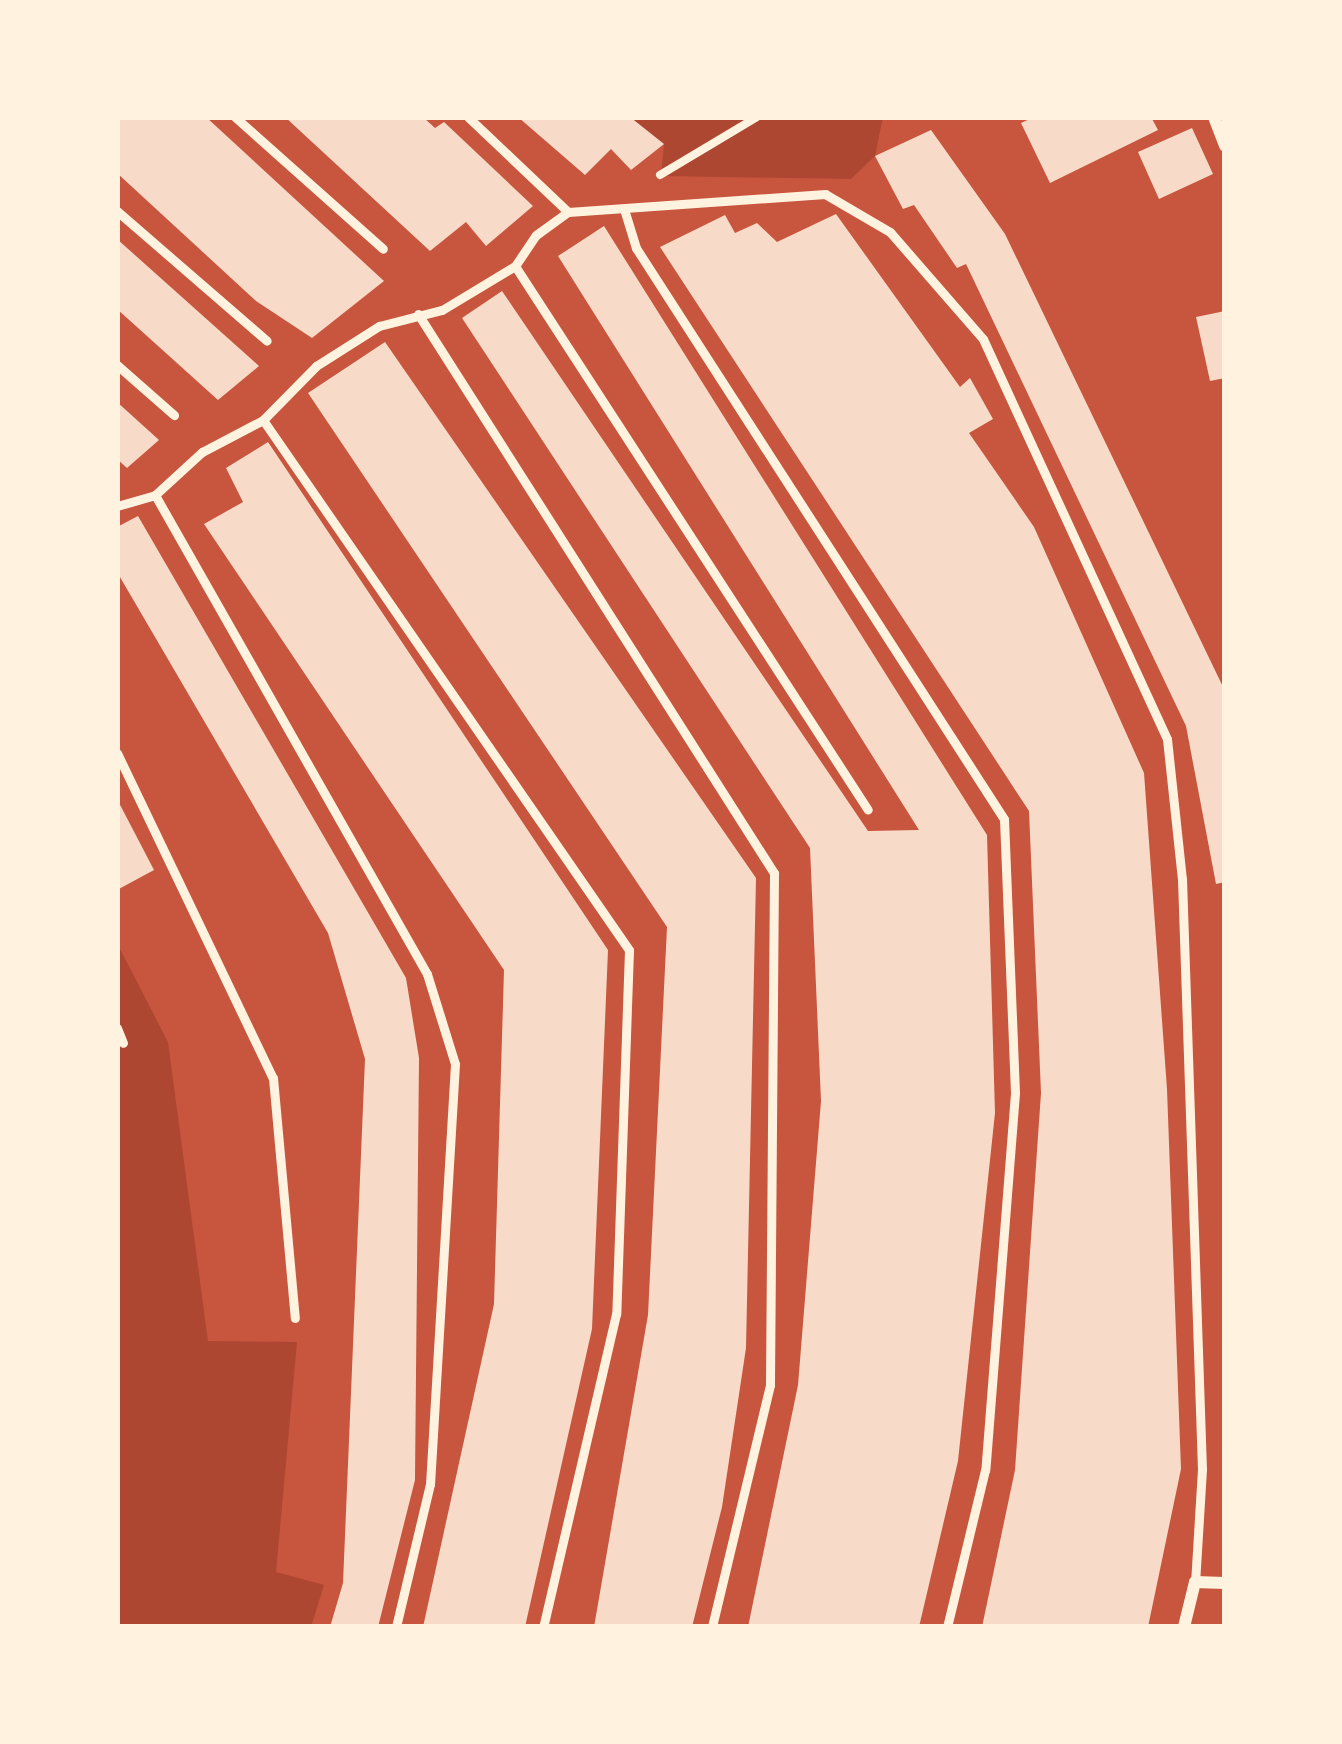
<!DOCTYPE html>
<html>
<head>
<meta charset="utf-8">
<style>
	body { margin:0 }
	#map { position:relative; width:1342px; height:1744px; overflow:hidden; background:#c8553d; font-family:"DejaVu Sans",sans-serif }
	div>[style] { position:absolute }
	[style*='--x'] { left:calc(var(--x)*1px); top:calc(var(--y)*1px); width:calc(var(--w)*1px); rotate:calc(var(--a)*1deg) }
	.green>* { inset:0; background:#ae4732 }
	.building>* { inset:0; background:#f7dbc8 }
	.path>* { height:8px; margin:-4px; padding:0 4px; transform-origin:4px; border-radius:4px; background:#fff3e0 }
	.service>* { height:9px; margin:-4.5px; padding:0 4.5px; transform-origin:4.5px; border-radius:4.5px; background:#fff3e0 }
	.minor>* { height:12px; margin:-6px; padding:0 6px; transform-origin:6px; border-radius:6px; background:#fff3e0 }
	span { translate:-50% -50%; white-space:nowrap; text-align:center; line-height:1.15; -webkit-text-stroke:9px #fff3e0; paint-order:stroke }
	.frame { position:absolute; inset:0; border:120px solid #fff3e0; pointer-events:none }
</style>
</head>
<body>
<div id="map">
	<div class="green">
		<i style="clip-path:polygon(630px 117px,883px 117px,875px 156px,851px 179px,661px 176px,664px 144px)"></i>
		<i style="clip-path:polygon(117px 943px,168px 1042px,208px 1341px,297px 1342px,276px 1572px,324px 1585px,311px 1627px,117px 1627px)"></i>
	</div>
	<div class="building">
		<i style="clip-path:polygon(117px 117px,206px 117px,384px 281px,312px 338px,256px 301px,117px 173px)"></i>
		<i style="clip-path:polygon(285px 117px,423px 117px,435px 128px,444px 122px,533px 206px,486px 246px,466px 222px,430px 251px)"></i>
		<i style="clip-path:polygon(518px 117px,630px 117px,664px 144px,631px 170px,611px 149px,585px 175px)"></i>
		<i style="clip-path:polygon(1034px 117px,1151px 117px,1158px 130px,1050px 183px,1021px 123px)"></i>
		<i style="clip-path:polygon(1192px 128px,1213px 174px,1159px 199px,1138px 152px)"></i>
		<i style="clip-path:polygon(931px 130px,1005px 234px,1225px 691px,1225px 882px,1216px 884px,1186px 726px,966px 264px,957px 268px,914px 205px,903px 209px,875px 156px)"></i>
		<i style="clip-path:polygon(836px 214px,960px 387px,970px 378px,993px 419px,969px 433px,1034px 527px,1144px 773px,1167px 1089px,1181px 1469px,1148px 1627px,982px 1627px,1015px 1470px,1041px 1093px,1029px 811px,660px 247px,725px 215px,735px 233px,757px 223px,777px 242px)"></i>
		<i style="clip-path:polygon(604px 226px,987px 835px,995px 1113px,958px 1461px,919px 1627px,748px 1627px,798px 1385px,821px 1101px,810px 848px,462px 318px,502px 291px,868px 831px,919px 830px,558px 256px)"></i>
		<i style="clip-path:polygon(117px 239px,259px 366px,218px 400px,117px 309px)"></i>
		<i style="clip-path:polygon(1225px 311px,1225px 378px,1210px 381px,1196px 317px)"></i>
		<i style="clip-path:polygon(385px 342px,756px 878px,746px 1348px,722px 1507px,692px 1627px,594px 1627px,648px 1315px,667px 927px,308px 393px)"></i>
		<i style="clip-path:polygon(117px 402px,159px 440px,127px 468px,117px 459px)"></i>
		<i style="clip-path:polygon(268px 442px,608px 950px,592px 1329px,525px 1627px,423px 1627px,494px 1304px,504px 970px,204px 524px,243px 502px,226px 468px)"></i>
		<i style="clip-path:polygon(138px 516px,406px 978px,419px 1058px,415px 1480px,378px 1627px,330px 1627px,343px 1583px,365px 1059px,328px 933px,117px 572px,117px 527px)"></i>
		<i style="clip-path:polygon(117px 799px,154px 870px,117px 890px)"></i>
	</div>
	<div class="path">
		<i style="--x:660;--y:175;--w:113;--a:-30.9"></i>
	</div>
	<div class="service">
		<i style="--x:235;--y:117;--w:198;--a:41.7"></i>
		<i style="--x:468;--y:117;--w:138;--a:43.5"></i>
		<i style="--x:624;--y:209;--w:41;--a:72.9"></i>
		<i style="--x:636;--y:248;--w:679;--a:57.2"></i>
		<i style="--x:1004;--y:819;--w:274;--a:87.7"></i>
		<i style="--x:1015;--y:1093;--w:378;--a:94.5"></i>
		<i style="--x:985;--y:1470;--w:162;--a:103.6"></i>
		<i style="--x:117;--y:211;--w:198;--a:40.9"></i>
		<i style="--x:515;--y:266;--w:648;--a:57.02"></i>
		<i style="--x:418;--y:314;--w:663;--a:57.51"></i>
		<i style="--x:774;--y:873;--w:512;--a:90.45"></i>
		<i style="--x:770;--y:1385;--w:249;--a:103.5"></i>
		<i style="--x:117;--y:365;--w:76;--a:41.3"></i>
		<i style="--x:263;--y:420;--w:644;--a:55.37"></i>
		<i style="--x:629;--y:950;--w:364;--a:92"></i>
		<i style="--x:616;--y:1314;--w:321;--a:103.1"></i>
		<i style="--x:155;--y:495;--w:551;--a:60.41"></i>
		<i style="--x:427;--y:974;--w:94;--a:72.7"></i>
		<i style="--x:455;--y:1064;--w:421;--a:93.4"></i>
		<i style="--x:430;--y:1484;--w:147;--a:103.4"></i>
		<i style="--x:117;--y:506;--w:40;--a:-16"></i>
		<i style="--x:155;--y:495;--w:64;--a:-42.5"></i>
		<i style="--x:202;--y:452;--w:69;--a:-27.7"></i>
		<i style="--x:263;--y:420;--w:76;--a:-45.5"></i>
		<i style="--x:316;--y:366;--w:75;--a:-32.4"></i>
		<i style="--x:379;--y:326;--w:65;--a:-14.3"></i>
		<i style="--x:442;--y:310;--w:85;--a:-31.1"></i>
		<i style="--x:515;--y:266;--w:37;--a:-56"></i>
		<i style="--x:536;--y:235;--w:39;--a:-36"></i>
		<i style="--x:568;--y:212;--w:258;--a:-4"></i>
		<i style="--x:825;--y:194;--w:75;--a:30.3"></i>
		<i style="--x:890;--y:232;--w:142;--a:49"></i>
		<i style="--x:983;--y:339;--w:440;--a:65.3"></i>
		<i style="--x:1167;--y:739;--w:141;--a:83.9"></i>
		<i style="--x:1182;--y:879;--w:590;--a:88.06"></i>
		<i style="--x:1202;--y:1469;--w:113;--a:93.5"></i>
		<i style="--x:117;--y:753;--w:361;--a:64.4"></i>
		<i style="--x:273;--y:1078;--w:241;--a:84.8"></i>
		<i style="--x:117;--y:1028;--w:16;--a:68"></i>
	</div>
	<div class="minor">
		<i style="--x:1214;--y:117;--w:31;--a:69"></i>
		<i style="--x:1184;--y:1627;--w:46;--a:-76.3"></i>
		<i style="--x:1195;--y:1582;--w:30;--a:2"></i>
	</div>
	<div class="frame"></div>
</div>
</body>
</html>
